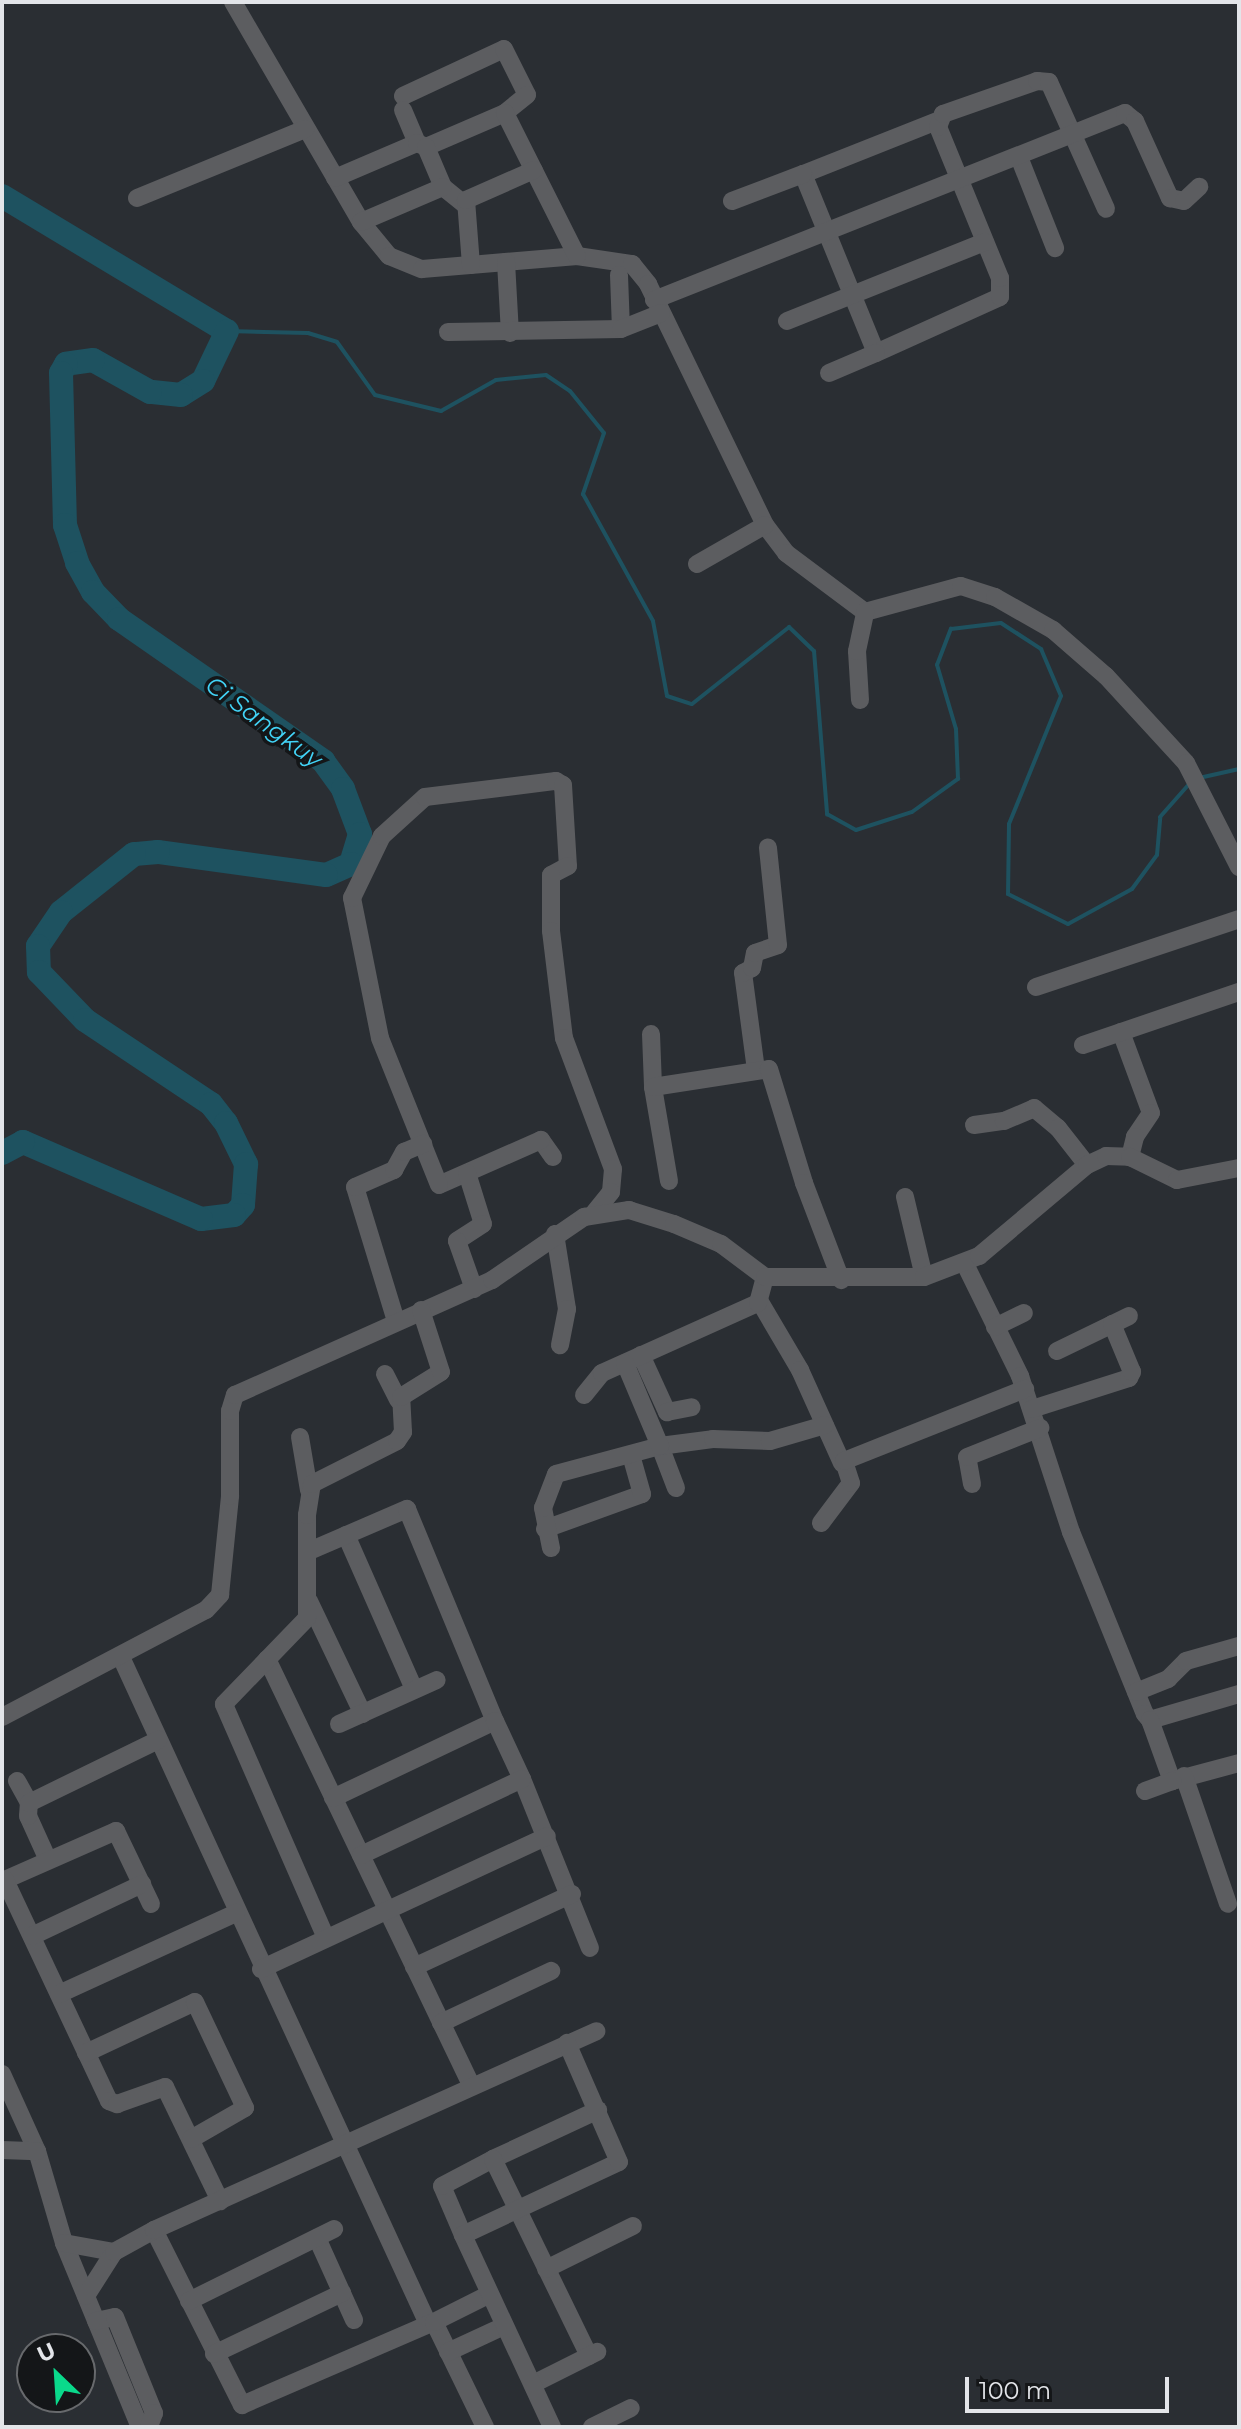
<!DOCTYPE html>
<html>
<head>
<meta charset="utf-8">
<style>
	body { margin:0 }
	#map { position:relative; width:1241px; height:2429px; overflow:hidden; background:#2a2e33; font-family:Montserrat,sans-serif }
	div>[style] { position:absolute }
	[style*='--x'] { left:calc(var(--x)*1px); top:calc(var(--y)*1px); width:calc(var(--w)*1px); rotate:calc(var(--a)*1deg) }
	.stream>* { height:4px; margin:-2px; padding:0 2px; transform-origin:2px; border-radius:2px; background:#1e5260 }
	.river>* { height:24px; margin:-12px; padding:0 12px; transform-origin:12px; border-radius:12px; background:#1e5260 }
	.minor>* { height:18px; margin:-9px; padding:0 9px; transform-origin:9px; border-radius:9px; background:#5c5d60 }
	span { translate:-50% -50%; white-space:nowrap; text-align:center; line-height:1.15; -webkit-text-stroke:7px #141618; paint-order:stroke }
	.water-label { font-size:24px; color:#42d3f6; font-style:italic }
	.frame { position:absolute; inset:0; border:4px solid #e3e5e9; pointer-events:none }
	.north { position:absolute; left:16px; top:2333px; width:80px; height:80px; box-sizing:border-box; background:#141618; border:2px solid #67696c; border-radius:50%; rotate:335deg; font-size:22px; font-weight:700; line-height:32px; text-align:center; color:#e3e5e9 }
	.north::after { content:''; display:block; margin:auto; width:28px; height:36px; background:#0ad98b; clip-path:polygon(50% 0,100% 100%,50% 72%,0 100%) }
	.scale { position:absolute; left:965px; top:2377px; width:204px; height:36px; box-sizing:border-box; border:4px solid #e3e5e9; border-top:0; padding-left:10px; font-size:24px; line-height:28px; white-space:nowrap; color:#e3e5e9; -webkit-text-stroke:6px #141618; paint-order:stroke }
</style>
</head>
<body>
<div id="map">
	<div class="stream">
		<i style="--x:227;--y:331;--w:81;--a:1.4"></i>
		<i style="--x:308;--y:333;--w:30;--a:17"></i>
		<i style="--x:337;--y:342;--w:65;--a:54.4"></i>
		<i style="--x:375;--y:395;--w:68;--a:13.6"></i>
		<i style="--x:441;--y:411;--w:63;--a:-29.4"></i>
		<i style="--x:496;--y:380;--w:50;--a:-5.7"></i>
		<i style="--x:546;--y:375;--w:29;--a:34"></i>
		<i style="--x:570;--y:391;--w:54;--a:51"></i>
		<i style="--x:604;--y:433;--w:65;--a:109"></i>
		<i style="--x:583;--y:494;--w:145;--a:61.1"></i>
		<i style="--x:653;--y:621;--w:76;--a:79.4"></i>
		<i style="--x:667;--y:696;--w:26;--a:18"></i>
		<i style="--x:692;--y:704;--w:124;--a:-38.4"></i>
		<i style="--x:789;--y:627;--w:35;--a:44"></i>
		<i style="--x:814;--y:651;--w:164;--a:85.4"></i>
		<i style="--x:827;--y:814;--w:33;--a:29"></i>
		<i style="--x:856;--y:830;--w:59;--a:-17.8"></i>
		<i style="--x:912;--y:812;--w:57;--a:-35.7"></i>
		<i style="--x:958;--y:779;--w:50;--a:-92.3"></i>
		<i style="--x:956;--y:729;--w:67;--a:-106.5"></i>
		<i style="--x:937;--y:665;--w:39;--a:-69"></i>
		<i style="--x:951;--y:629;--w:50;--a:-6.8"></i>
		<i style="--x:1001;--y:623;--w:48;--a:33"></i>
		<i style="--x:1041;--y:649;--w:51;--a:66.9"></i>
		<i style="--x:1061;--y:696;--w:138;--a:112.1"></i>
		<i style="--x:1009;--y:824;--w:70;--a:90.8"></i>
		<i style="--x:1008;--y:894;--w:67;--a:26.6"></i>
		<i style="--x:1068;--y:924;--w:73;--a:-28.7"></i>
		<i style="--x:1132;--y:889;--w:42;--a:-53.7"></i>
		<i style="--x:1157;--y:855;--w:38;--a:-85"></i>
		<i style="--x:1160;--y:817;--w:47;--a:-48.5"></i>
		<i style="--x:1199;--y:778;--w:41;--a:-12.7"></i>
	</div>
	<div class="river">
		<i style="--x:2;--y:196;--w:262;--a:31"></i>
		<i style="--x:227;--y:331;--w:55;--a:115.6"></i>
		<i style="--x:203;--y:381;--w:26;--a:148"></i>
		<i style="--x:181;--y:395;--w:31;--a:-174"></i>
		<i style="--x:150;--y:392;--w:65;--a:-150.7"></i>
		<i style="--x:93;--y:360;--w:27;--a:172"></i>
		<i style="--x:66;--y:364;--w:10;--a:119"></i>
		<i style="--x:61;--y:373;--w:152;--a:88.5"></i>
		<i style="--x:65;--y:525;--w:40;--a:72"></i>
		<i style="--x:77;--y:563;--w:33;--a:61"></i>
		<i style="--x:93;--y:592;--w:37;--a:46"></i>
		<i style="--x:119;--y:619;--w:249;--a:34.8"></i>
		<i style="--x:323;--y:761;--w:34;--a:54"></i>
		<i style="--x:343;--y:789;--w:48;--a:69.3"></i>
		<i style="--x:360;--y:834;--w:31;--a:107"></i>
		<i style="--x:351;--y:864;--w:27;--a:156"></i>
		<i style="--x:326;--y:875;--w:170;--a:-172.2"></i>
		<i style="--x:158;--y:852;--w:24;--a:175"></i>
		<i style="--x:134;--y:854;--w:93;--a:141.5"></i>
		<i style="--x:61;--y:912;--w:41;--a:124.1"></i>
		<i style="--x:38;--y:946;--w:26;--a:88"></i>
		<i style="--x:39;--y:972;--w:66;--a:46.2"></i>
		<i style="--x:85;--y:1020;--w:151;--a:33.7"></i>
		<i style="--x:211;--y:1104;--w:24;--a:52"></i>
		<i style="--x:226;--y:1123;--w:46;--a:64"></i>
		<i style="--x:246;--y:1164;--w:41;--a:94.2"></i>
		<i style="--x:243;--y:1205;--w:13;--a:132"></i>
		<i style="--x:234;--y:1215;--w:33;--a:173"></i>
		<i style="--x:201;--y:1219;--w:194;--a:-156.6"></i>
		<i style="--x:23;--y:1142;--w:24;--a:152"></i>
	</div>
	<div class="minor">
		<i style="--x:233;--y:2;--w:255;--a:59.8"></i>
		<i style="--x:361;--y:222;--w:44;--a:50.5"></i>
		<i style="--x:389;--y:256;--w:35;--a:22"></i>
		<i style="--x:422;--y:269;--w:156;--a:-4.8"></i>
		<i style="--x:577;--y:256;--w:56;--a:8.3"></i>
		<i style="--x:632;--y:264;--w:26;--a:51"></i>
		<i style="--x:648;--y:284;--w:268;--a:64.1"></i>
		<i style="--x:765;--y:525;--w:35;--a:53"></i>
		<i style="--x:786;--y:553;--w:99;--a:36.8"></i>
		<i style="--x:865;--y:612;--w:99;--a:-15.2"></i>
		<i style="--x:961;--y:586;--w:36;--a:18"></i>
		<i style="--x:995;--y:597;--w:67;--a:29.6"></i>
		<i style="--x:1053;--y:630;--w:70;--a:41"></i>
		<i style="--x:1106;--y:676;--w:118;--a:47.4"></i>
		<i style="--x:1186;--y:763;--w:117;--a:63"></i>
		<i style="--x:403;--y:96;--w:111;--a:-25"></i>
		<i style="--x:504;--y:49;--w:51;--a:63.4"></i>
		<i style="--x:527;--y:95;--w:28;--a:141"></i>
		<i style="--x:403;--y:110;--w:36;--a:67"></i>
		<i style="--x:937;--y:121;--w:144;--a:158.4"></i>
		<i style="--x:803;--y:174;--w:193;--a:67.8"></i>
		<i style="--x:876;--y:353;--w:136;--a:-24.3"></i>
		<i style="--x:1000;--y:297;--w:19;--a:-90"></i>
		<i style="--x:1000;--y:278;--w:163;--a:-112.3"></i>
		<i style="--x:938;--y:127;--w:14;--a:-69"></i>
		<i style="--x:943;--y:114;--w:100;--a:-19.3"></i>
		<i style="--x:1037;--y:81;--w:12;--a:5"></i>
		<i style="--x:1049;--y:82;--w:139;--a:65.8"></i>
		<i style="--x:426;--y:147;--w:86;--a:-23.3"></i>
		<i style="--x:505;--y:113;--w:160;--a:63.3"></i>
		<i style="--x:1019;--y:157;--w:98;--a:68.4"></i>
		<i style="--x:335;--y:178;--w:89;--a:-23.1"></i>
		<i style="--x:417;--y:143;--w:10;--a:24"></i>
		<i style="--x:426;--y:147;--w:43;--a:67"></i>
		<i style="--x:443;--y:187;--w:28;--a:39"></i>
		<i style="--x:137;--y:198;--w:182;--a:-22.3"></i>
		<i style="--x:732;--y:201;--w:76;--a:-20.8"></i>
		<i style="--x:361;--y:222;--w:89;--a:-23.1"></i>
		<i style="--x:506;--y:262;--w:71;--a:86.8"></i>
		<i style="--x:471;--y:265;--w:65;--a:-94.4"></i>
		<i style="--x:466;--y:200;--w:74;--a:-23.8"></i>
		<i style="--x:619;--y:275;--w:54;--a:87.9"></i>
		<i style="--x:654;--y:300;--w:507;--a:-21.65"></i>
		<i style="--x:1125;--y:113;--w:13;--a:39"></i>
		<i style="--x:1135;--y:121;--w:85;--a:65.6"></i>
		<i style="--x:1170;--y:198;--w:14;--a:12"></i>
		<i style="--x:1184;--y:201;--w:21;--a:-43"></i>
		<i style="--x:787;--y:321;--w:213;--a:-21.8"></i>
		<i style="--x:448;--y:332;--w:173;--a:-1"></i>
		<i style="--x:621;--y:329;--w:43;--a:-21.8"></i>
		<i style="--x:829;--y:373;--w:51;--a:-23.1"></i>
		<i style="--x:697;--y:564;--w:78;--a:-29.8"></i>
		<i style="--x:860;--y:700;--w:49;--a:-93.5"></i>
		<i style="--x:857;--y:651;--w:40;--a:-78"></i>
		<i style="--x:1036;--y:987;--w:214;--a:-18.5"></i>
		<i style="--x:1121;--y:1032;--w:86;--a:69.7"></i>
		<i style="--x:1151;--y:1113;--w:29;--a:124"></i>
		<i style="--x:1135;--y:1137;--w:21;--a:104"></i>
		<i style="--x:651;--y:1034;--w:53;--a:87.8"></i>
		<i style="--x:1083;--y:1045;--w:165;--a:-18.8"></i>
		<i style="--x:756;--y:1070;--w:98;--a:-97.6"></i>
		<i style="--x:743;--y:973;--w:10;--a:-29"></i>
		<i style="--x:752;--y:968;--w:15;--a:-79"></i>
		<i style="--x:755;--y:953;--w:24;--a:-19"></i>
		<i style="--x:778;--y:945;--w:98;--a:-95.9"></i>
		<i style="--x:974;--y:1125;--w:30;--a:-8"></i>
		<i style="--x:1004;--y:1121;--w:33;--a:-23"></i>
		<i style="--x:1034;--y:1108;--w:31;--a:40"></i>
		<i style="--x:1058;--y:1128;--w:47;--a:51.9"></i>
		<i style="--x:553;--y:1157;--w:21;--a:-125"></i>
		<i style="--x:541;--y:1140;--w:111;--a:156.2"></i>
		<i style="--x:439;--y:1185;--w:158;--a:-111.9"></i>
		<i style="--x:380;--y:1038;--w:143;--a:-101.3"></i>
		<i style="--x:352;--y:898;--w:69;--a:-64.2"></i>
		<i style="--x:382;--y:836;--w:58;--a:-42.2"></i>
		<i style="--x:425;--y:797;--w:132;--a:-7"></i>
		<i style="--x:556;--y:781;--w:8;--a:30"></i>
		<i style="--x:563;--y:785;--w:81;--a:86.5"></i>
		<i style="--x:568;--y:866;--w:19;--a:152"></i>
		<i style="--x:551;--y:875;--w:56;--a:90"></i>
		<i style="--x:551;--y:931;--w:108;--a:83.1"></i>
		<i style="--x:564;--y:1038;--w:140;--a:69.5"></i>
		<i style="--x:613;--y:1169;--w:23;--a:95"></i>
		<i style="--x:611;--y:1192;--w:26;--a:129"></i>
		<i style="--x:467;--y:1173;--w:53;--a:72.6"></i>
		<i style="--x:483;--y:1224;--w:31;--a:147"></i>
		<i style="--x:457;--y:1241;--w:51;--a:70.5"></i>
		<i style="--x:669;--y:1181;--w:95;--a:-99.7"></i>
		<i style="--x:653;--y:1087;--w:117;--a:-8.8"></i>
		<i style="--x:769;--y:1069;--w:119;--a:72.9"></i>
		<i style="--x:804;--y:1183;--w:104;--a:69.1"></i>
		<i style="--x:905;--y:1197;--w:82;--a:76.6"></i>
		<i style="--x:555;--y:1234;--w:76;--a:80.9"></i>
		<i style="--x:567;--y:1309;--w:37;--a:101"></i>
		<i style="--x:965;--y:1264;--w:125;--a:63.8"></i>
		<i style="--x:1020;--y:1376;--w:164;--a:71.9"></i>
		<i style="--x:1071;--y:1532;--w:196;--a:67.9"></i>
		<i style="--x:1145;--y:1714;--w:8;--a:50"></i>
		<i style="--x:1150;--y:1720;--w:93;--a:-16.3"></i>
		<i style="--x:760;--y:1302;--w:79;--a:59.5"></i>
		<i style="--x:800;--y:1370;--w:102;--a:65.7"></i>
		<i style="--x:396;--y:1321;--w:140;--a:-107"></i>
		<i style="--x:355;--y:1187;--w:43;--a:-23.6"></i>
		<i style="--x:394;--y:1170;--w:21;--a:-61"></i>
		<i style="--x:404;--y:1152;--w:21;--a:-23"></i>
		<i style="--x:995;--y:1327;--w:32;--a:-26"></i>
		<i style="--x:1057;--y:1351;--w:80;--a:-25.9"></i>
		<i style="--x:641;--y:1355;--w:63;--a:65.5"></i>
		<i style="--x:667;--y:1412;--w:25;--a:-11"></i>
		<i style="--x:385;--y:1374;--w:29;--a:63"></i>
		<i style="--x:584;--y:1395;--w:28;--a:-51"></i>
		<i style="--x:602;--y:1373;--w:171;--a:-24.2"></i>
		<i style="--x:758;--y:1303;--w:27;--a:-75"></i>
		<i style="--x:1032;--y:1409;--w:102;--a:-17.7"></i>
		<i style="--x:1129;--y:1378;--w:7;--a:-63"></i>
		<i style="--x:1132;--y:1372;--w:52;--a:-112.6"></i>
		<i style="--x:300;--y:1437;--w:54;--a:80.4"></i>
		<i style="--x:972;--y:1484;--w:27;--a:-100"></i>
		<i style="--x:967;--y:1457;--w:79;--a:-21.7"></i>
		<i style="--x:676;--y:1488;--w:45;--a:-110.9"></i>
		<i style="--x:660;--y:1446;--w:53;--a:-7.5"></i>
		<i style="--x:713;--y:1439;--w:57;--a:2"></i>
		<i style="--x:770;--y:1441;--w:57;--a:-16.2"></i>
		<i style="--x:821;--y:1523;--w:50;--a:-53.1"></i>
		<i style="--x:851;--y:1483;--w:23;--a:-108"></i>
		<i style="--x:844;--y:1461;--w:195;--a:-21.7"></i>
		<i style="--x:545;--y:1529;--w:103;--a:-19.8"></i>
		<i style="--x:642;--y:1494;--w:41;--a:-105.8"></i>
		<i style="--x:346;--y:1535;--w:168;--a:66.2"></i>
		<i style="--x:551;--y:1548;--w:41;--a:-101.3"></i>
		<i style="--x:543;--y:1508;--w:36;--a:-69"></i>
		<i style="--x:556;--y:1474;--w:108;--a:-15.1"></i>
		<i style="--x:660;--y:1446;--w:90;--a:-112.9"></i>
		<i style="--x:307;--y:1552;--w:109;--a:-23.3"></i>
		<i style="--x:407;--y:1509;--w:230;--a:67.5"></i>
		<i style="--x:309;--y:1601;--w:125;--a:64.5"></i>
		<i style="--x:121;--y:1657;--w:734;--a:65.28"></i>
		<i style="--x:267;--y:1659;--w:474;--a:64.4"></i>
		<i style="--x:1136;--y:1692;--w:35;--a:-22"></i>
		<i style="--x:1168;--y:1679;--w:25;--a:-45"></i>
		<i style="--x:1186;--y:1661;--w:55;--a:-15.8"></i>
		<i style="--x:2;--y:1717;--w:230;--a:-27.7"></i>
		<i style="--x:206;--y:1610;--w:21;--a:-47"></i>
		<i style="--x:220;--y:1595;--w:100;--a:-84.2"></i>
		<i style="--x:230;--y:1496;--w:85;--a:-90"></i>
		<i style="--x:230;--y:1411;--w:17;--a:-73"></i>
		<i style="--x:235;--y:1395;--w:282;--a:-24.1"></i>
		<i style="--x:492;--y:1280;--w:112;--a:-34.4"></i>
		<i style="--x:584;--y:1217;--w:46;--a:-8.8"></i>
		<i style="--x:629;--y:1210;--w:47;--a:17.3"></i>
		<i style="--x:674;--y:1224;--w:51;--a:23.1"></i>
		<i style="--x:721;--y:1244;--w:55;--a:36.9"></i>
		<i style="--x:765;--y:1277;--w:159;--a:0"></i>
		<i style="--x:924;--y:1277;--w:59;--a:-20.9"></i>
		<i style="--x:979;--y:1256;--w:141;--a:-40.1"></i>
		<i style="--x:1087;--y:1165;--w:21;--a:-25"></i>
		<i style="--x:1106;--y:1156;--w:24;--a:2"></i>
		<i style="--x:1130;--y:1157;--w:52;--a:26.1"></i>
		<i style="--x:1177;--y:1180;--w:63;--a:-11"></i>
		<i style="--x:1150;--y:1720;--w:65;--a:70.2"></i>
		<i style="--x:1172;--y:1781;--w:69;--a:-15"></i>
		<i style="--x:339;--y:1724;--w:107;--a:-24.2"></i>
		<i style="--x:1184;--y:1776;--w:135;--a:71"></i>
		<i style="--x:522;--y:1779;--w:182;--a:68.1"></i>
		<i style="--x:17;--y:1781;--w:25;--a:61"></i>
		<i style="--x:1145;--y:1791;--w:29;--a:-20"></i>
		<i style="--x:333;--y:1798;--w:179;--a:-25.4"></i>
		<i style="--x:495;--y:1721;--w:64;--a:65"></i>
		<i style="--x:522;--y:1779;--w:178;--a:154.7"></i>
		<i style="--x:48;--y:1860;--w:48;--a:-114.4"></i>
		<i style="--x:28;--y:1816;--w:13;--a:-86"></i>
		<i style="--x:29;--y:1803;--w:144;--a:-26"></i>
		<i style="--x:151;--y:1904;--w:81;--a:-115.6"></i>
		<i style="--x:116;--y:1831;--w:121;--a:156.2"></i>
		<i style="--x:5;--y:1880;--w:244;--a:64.8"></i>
		<i style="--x:109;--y:2101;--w:9;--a:21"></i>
		<i style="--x:117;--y:2104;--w:51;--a:-19.5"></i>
		<i style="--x:165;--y:2087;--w:127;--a:64.2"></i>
		<i style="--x:32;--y:1936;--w:122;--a:-25.3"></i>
		<i style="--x:326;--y:1938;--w:255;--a:-113.6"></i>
		<i style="--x:224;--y:1704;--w:120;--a:-46"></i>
		<i style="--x:307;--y:1618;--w:103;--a:-90"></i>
		<i style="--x:307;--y:1515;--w:31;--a:-81"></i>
		<i style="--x:312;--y:1484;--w:95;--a:-26.8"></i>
		<i style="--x:397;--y:1441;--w:11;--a:-56"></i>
		<i style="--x:403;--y:1432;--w:35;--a:-93"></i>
		<i style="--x:401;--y:1397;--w:47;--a:-32"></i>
		<i style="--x:441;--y:1372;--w:65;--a:-107.9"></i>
		<i style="--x:414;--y:1967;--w:174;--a:-24.8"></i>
		<i style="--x:261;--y:1969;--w:315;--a:-24.9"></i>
		<i style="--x:59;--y:1994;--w:195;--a:-24.6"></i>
		<i style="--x:441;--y:2023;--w:122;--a:-25.3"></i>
		<i style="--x:86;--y:2053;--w:120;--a:-25.1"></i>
		<i style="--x:195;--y:2002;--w:117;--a:64.7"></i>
		<i style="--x:245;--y:2108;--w:62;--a:150.1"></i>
		<i style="--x:2;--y:2074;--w:85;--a:65.6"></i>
		<i style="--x:37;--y:2151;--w:96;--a:73.6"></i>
		<i style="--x:64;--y:2243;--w:199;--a:67.6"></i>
		<i style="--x:2;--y:2150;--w:35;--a:2"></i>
		<i style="--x:493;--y:2159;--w:116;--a:-25"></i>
		<i style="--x:154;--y:2230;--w:196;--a:63.3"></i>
		<i style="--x:242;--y:2405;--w:209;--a:-23.4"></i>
		<i style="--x:434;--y:2322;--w:117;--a:64.1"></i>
		<i style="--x:463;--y:2235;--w:53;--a:-113.2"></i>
		<i style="--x:442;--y:2186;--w:58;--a:-27.9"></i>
		<i style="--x:493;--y:2159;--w:219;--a:64"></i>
		<i style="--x:317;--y:2238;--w:90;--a:65.7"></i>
		<i style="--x:64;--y:2243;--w:51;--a:10.2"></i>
		<i style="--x:546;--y:2269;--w:97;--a:-26.3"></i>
		<i style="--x:86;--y:2296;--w:52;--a:-57.5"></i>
		<i style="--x:114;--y:2252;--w:46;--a:-28.8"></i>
		<i style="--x:154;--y:2230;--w:485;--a:-24.2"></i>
		<i style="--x:189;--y:2301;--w:162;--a:-26.4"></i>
		<i style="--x:96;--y:2321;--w:19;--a:-12"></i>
		<i style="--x:115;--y:2317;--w:104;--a:67.9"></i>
		<i style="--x:154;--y:2413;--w:15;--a:110"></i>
		<i style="--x:434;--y:2322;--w:60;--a:-26.6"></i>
		<i style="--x:448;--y:2352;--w:62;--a:-24.9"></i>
		<i style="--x:214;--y:2354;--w:142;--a:-25.5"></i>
		<i style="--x:533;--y:2384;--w:72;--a:-26.6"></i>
		<i style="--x:552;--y:2427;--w:212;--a:-114.9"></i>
		<i style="--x:463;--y:2235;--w:172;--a:-25.1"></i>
		<i style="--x:619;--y:2162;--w:130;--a:-113.6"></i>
		<i style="--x:592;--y:2427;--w:43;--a:-26"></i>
	</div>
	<div class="water-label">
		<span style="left:264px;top:722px;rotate:36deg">Ci Sangkuy</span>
	</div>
	<div class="frame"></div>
	<div class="north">U</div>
	<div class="scale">100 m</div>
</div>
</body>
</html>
